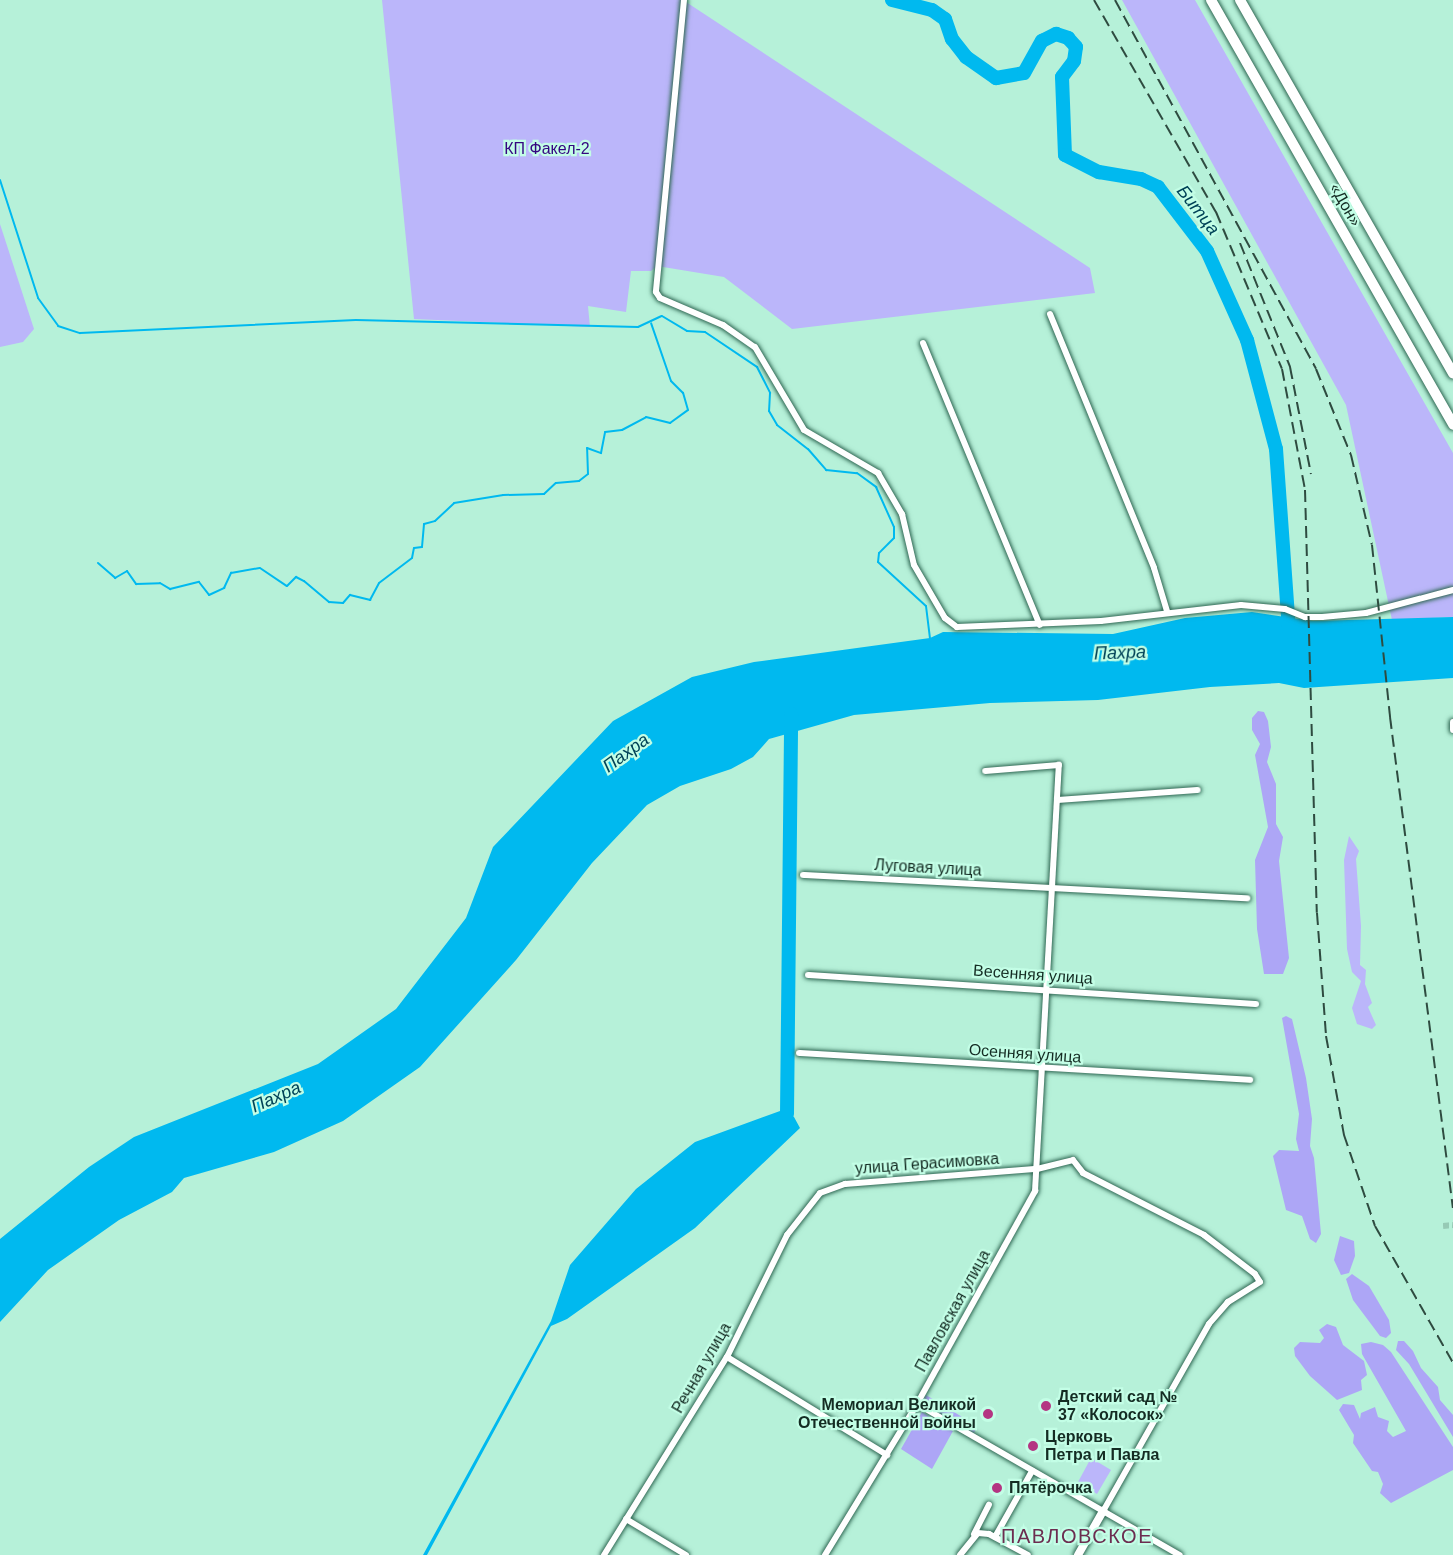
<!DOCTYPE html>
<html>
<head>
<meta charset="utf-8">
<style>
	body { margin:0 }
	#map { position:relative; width:1453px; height:1555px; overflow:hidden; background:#b6f1d9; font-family:Arial,sans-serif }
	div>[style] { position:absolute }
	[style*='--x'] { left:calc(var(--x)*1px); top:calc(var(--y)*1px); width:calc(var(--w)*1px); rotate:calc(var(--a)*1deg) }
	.green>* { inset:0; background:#bbb6fa }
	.forest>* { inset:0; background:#ada6f6 }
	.water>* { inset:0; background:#00b9ef }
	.stream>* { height:2px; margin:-1px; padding:0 1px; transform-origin:1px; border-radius:1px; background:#00b9ef }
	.river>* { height:14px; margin:-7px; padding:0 7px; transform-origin:7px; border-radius:7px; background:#00b9ef }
	.street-tunnel>* { height:6px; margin-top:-3px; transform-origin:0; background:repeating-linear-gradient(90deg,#96cab5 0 6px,transparent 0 9px) }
	.roads { filter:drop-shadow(0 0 2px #2f6753) drop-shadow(0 0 2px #2f6753) }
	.street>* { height:6px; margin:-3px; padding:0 3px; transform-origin:3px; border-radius:3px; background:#fff }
	.secondary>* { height:8px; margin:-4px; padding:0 4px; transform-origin:4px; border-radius:4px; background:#fff }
	.highway>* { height:10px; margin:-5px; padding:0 5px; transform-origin:5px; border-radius:5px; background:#fff }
	.rail>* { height:2px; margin-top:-1px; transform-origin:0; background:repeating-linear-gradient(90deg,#2e4b40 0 12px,transparent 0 18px) }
	.dots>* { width:16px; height:16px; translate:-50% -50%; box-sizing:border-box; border:3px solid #c3fee6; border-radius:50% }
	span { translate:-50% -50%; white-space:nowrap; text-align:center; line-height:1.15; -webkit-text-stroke:4.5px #c3fee6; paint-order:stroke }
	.park-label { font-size:16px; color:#340680 }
	.street-label { font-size:16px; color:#142c23 }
	.poi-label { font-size:16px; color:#142c23; font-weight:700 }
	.left { translate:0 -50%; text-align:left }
	.right { translate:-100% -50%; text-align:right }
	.water-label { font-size:18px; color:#004257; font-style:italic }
	.quarter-label { font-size:20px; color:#6c2d50; letter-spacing:1.5px }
</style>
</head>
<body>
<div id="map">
	<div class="green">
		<i style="clip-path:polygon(382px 0,683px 0,1090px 268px,1095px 293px,792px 329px,724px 277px,657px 266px,651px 271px,631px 271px,626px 312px,588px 306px,590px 327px,414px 319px)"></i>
		<i style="clip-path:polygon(1122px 0,1195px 0,1453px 453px,1453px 617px,1392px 620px,1346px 405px)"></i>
		<i style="clip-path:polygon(0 224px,34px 329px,23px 342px,0 347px)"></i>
		<i style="clip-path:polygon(1349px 836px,1359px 851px,1356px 859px,1361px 926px,1360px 965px,1366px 970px,1365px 984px,1372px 1003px,1368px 1007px,1376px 1025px,1372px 1029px,1357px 1024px,1352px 1008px,1361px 981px,1352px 972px,1347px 949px,1344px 860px)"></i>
		<i style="clip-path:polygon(1091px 1458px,1111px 1470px,1097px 1494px,1078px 1482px)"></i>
	</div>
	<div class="forest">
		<i style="clip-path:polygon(1258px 711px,1264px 712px,1268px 721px,1271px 747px,1267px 762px,1276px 784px,1276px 824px,1283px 837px,1279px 861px,1289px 958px,1283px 974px,1264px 974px,1257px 929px,1255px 860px,1268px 827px,1255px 755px,1260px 744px,1252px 730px,1252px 718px)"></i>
		<i style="clip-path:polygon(1286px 1016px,1292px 1019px,1306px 1078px,1312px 1119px,1310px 1146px,1314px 1158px,1321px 1234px,1316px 1243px,1310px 1239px,1302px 1216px,1286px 1210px,1273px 1156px,1279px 1150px,1299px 1151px,1296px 1139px,1299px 1114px,1282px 1018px)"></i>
		<i style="clip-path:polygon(1340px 1236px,1354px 1241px,1355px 1256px,1349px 1273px,1341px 1275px,1334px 1260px)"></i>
		<i style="clip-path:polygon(1352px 1274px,1369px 1286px,1389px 1320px,1391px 1333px,1386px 1338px,1380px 1336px,1353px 1300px,1346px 1279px)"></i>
		<i style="clip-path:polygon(1327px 1324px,1336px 1327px,1343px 1345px,1364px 1361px,1367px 1375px,1361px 1380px,1362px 1390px,1337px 1400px,1310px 1376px,1295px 1356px,1294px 1348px,1300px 1342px,1320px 1343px,1324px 1338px,1319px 1330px)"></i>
		<i style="clip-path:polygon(1398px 1341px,1404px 1341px,1413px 1351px,1421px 1368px,1438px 1387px,1440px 1400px,1453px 1415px,1453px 1437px,1409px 1364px,1396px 1350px)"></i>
		<i style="clip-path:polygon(1371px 1342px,1383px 1345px,1391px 1352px,1453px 1447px,1453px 1470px,1391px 1503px,1380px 1493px,1383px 1484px,1378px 1472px,1372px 1471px,1353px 1443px,1354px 1435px,1339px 1410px,1343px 1404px,1354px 1405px,1360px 1419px,1361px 1413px,1375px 1407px,1378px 1417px,1389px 1421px,1387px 1431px,1393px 1437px,1406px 1431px,1362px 1354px,1361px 1344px)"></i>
		<i style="clip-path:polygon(926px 1395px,977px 1426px,974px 1433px,922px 1403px)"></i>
		<i style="clip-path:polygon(922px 1412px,953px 1431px,932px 1469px,901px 1449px)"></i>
	</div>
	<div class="water">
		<i style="clip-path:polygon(1252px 612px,1313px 621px,1453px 617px,1453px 678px,1304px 688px,1279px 683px,1210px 687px,1098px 700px,990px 703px,854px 715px,769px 739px,753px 757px,731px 769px,680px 786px,647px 805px,592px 863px,516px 960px,420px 1067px,343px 1121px,274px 1152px,184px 1178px,172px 1192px,119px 1220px,48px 1270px,0 1322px,0 1239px,89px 1167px,134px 1137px,318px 1064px,396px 1009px,466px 918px,493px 847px,613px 721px,692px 677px,754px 662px,930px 638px,943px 632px,1113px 634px,1185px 618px)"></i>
		<i style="clip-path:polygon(780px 1111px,794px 1117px,800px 1128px,695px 1228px,567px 1319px,551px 1326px,427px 1555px,423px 1555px,551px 1321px,570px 1265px,636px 1189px,695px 1142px)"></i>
	</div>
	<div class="stream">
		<i style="--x:0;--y:180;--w:124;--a:72.1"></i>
		<i style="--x:38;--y:298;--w:34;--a:54"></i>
		<i style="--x:58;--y:326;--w:23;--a:18"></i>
		<i style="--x:80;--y:333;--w:276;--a:-2.7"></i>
		<i style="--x:356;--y:320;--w:282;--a:1.4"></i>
		<i style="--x:638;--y:327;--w:26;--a:-25"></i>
		<i style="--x:662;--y:316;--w:29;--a:31"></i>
		<i style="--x:687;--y:331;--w:18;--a:3"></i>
		<i style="--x:705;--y:332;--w:63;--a:33.9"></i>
		<i style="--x:757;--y:367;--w:29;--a:63"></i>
		<i style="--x:770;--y:393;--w:18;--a:93"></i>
		<i style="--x:769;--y:411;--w:16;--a:60"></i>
		<i style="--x:777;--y:425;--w:39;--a:38"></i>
		<i style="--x:808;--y:449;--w:28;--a:49"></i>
		<i style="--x:826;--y:470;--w:31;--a:6"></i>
		<i style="--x:857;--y:473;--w:24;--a:36"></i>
		<i style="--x:876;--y:487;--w:44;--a:65.8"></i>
		<i style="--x:894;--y:527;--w:11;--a:90"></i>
		<i style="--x:894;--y:538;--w:21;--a:135"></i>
		<i style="--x:879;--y:553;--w:9;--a:96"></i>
		<i style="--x:878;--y:562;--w:65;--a:42.5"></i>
		<i style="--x:926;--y:606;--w:35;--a:83"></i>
		<i style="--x:98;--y:563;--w:23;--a:41"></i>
		<i style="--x:115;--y:578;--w:14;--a:-30"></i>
		<i style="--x:127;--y:571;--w:16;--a:55"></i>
		<i style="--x:136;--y:584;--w:24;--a:-2"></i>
		<i style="--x:160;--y:583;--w:12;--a:31"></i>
		<i style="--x:170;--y:589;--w:30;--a:-14"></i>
		<i style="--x:199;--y:582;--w:16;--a:52"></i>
		<i style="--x:209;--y:595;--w:17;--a:-25"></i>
		<i style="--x:224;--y:588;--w:17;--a:-65"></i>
		<i style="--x:231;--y:573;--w:29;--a:-10"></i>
		<i style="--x:260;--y:568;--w:32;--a:34"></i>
		<i style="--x:287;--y:586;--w:13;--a:-45"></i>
		<i style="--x:296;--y:577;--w:9;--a:27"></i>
		<i style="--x:304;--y:581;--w:33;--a:40"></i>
		<i style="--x:329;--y:602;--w:14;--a:4"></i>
		<i style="--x:343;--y:603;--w:11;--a:-49"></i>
		<i style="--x:350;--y:595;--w:21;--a:14"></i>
		<i style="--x:370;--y:600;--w:19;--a:-62"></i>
		<i style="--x:379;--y:583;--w:41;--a:-37.1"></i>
		<i style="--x:412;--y:558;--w:10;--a:-79"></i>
		<i style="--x:414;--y:548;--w:8;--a:-7"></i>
		<i style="--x:422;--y:547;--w:23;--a:-85"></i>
		<i style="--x:424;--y:524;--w:11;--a:-15"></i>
		<i style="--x:435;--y:521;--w:26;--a:-43"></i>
		<i style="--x:454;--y:503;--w:50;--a:-9.3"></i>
		<i style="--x:503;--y:495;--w:41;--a:-1.4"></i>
		<i style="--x:544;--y:494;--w:16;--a:-43"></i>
		<i style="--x:556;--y:483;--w:23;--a:-5"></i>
		<i style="--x:579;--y:481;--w:11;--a:-38"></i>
		<i style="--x:588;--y:474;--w:26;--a:-92"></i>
		<i style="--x:587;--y:448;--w:15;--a:20"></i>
		<i style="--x:601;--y:453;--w:21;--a:-79"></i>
		<i style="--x:605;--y:432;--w:17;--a:-7"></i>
		<i style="--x:622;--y:430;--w:27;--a:-28"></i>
		<i style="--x:646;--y:417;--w:25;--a:14"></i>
		<i style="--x:670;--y:423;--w:22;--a:-36"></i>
		<i style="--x:688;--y:410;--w:18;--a:-106"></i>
		<i style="--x:683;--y:393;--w:17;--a:-135"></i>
		<i style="--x:671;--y:381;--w:61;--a:-109"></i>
	</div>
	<div class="river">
		<i style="--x:892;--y:0;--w:41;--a:14"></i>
		<i style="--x:932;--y:10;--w:16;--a:35"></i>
		<i style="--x:945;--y:19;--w:21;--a:71"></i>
		<i style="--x:952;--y:39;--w:23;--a:52"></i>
		<i style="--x:966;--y:57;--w:37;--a:35"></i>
		<i style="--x:996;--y:78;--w:28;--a:-10"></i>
		<i style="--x:1024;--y:73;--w:37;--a:-61"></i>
		<i style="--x:1042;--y:41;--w:16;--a:-27"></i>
		<i style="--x:1056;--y:34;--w:13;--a:18"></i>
		<i style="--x:1068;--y:38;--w:12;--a:48"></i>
		<i style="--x:1076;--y:47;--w:14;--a:98"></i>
		<i style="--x:1074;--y:61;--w:20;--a:127"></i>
		<i style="--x:1062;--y:77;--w:78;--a:87.8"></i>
		<i style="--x:1065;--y:155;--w:38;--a:27"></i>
		<i style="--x:1099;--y:172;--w:43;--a:9.5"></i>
		<i style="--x:1141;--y:179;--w:19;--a:25"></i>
		<i style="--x:1158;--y:187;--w:81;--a:52.6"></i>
		<i style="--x:1207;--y:251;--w:98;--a:65.8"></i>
		<i style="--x:1247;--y:340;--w:113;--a:75.1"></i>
		<i style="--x:1276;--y:449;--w:183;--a:85.9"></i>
		<i style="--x:787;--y:1114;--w:400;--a:-89.4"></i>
	</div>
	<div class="street-tunnel">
		<i style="--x:1443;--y:1226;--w:10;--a:-6"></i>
	</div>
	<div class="roads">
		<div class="street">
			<i style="--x:684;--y:0;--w:293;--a:95.5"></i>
			<i style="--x:656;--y:292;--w:7;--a:56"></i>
			<i style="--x:660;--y:298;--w:69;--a:23.2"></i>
			<i style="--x:723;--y:325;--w:39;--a:35"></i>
			<i style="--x:755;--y:347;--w:96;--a:59.4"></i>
			<i style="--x:804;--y:430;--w:86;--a:30.2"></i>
			<i style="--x:878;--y:473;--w:48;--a:59.7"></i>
			<i style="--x:902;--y:514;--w:52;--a:76.8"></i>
			<i style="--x:914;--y:565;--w:61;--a:59.7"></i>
			<i style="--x:945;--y:618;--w:15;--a:37"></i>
			<i style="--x:957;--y:627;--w:144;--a:-2.4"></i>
			<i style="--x:1101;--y:621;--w:141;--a:-6.5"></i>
			<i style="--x:1241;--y:605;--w:44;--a:5.2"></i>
			<i style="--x:1285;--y:609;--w:22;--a:22"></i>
			<i style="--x:1305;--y:617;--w:17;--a:0"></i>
			<i style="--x:1322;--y:617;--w:44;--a:-5.2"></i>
			<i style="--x:1366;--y:613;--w:90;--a:-14.8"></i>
			<i style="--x:1050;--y:314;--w:274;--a:67.7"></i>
			<i style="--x:1154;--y:568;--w:45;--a:73.2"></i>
			<i style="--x:923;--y:343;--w:305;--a:67.5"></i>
			<i style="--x:1453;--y:722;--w:8;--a:90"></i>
			<i style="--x:1057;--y:800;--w:141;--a:-4.1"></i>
			<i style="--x:803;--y:875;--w:445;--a:3"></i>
			<i style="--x:808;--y:975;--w:449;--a:3.7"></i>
			<i style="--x:799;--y:1053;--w:452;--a:3.4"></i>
			<i style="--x:727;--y:1357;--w:188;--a:31.5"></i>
			<i style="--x:917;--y:1404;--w:303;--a:29.9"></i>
			<i style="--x:626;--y:1519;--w:70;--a:31"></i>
			<i style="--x:974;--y:1534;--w:33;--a:-63"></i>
			<i style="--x:995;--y:1537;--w:76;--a:-60.7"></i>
			<i style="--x:604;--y:1555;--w:233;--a:-58.2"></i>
			<i style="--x:727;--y:1357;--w:136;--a:-63.8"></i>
			<i style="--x:787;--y:1235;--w:53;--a:-51.8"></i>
			<i style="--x:820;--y:1193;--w:27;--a:-20"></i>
			<i style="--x:845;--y:1184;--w:193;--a:-4.5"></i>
			<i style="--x:1037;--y:1169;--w:37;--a:-14"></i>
			<i style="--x:1073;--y:1160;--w:16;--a:52"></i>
			<i style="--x:1083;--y:1173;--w:136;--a:27.1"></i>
			<i style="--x:1204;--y:1235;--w:64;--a:37.4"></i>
			<i style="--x:1255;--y:1274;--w:9;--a:58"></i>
			<i style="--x:1260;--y:1282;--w:38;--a:148"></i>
			<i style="--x:1228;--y:1302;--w:29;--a:131"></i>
			<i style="--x:1209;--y:1324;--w:215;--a:119.5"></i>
			<i style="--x:825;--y:1555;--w:177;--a:-58.6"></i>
			<i style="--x:917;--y:1404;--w:244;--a:-61"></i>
			<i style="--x:1035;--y:1191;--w:427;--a:-86.8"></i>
			<i style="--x:1059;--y:765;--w:74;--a:175.4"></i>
			<i style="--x:960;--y:1555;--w:28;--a:-51"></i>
			<i style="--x:978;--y:1533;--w:11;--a:5"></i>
			<i style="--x:989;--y:1534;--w:44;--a:28.3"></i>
		</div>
		<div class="secondary">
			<i style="--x:1078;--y:1555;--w:51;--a:-60.4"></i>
		</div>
		<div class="highway">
			<i style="--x:1211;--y:0;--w:489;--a:60.3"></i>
			<i style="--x:1240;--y:0;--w:430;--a:60.3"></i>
		</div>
	</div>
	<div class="rail">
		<i style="--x:1094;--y:0;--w:245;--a:60.1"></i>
		<i style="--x:1216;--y:212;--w:170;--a:67.2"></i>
		<i style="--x:1282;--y:369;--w:123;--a:79.2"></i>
		<i style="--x:1305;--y:490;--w:423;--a:88.4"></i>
		<i style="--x:1317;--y:913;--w:123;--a:85.8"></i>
		<i style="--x:1326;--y:1036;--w:101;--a:79.7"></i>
		<i style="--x:1344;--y:1135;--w:96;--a:71.2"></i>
		<i style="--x:1375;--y:1226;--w:158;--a:60.3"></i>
		<i style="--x:1115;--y:0;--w:420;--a:61.4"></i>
		<i style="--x:1316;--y:369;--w:93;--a:67.9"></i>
		<i style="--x:1351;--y:455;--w:92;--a:76.9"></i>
		<i style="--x:1372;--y:545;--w:173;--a:84"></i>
		<i style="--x:1390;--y:717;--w:495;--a:82.7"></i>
		<i style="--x:1240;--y:243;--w:134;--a:68"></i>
		<i style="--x:1290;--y:367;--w:109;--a:78.9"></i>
	</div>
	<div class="dots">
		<i style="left:1046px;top:1406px;background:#b43582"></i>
		<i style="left:988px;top:1414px;background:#b43582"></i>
		<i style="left:1033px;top:1446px;background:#b43582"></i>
		<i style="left:997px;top:1488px;background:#b43582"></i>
	</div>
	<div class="park-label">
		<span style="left:547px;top:149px">КП Факел-2</span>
	</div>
	<div class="street-label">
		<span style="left:1345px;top:205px;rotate:60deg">«Дон»</span>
		<span style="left:928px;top:868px;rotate:3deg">Луговая улица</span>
		<span style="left:1033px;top:975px;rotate:4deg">Весенняя улица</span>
		<span style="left:1025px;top:1054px;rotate:4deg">Осенняя улица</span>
		<span style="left:927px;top:1164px;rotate:-4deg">улица Герасимовка</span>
		<span style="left:953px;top:1311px;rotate:-61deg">Павловская улица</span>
		<span style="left:702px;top:1368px;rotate:-60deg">Речная улица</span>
	</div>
	<div class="poi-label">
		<span class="left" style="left:1058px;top:1406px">Детский сад №<br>37 «Колосок»</span>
		<span class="right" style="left:976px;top:1414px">Мемориал Великой<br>Отечественной войны</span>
		<span class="left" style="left:1045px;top:1446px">Церковь<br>Петра и Павла</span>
		<span class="left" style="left:1009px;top:1488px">Пятёрочка</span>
	</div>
	<div class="water-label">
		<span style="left:1198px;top:210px;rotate:52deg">Битца</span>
		<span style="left:1120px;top:653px;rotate:-2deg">Пахра</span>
		<span style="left:626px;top:753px;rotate:-36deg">Пахра</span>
		<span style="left:276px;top:1097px;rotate:-24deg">Пахра</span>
	</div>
	<div class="quarter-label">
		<span style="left:1077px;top:1536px">ПАВЛОВСКОЕ</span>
	</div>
</div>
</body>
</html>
